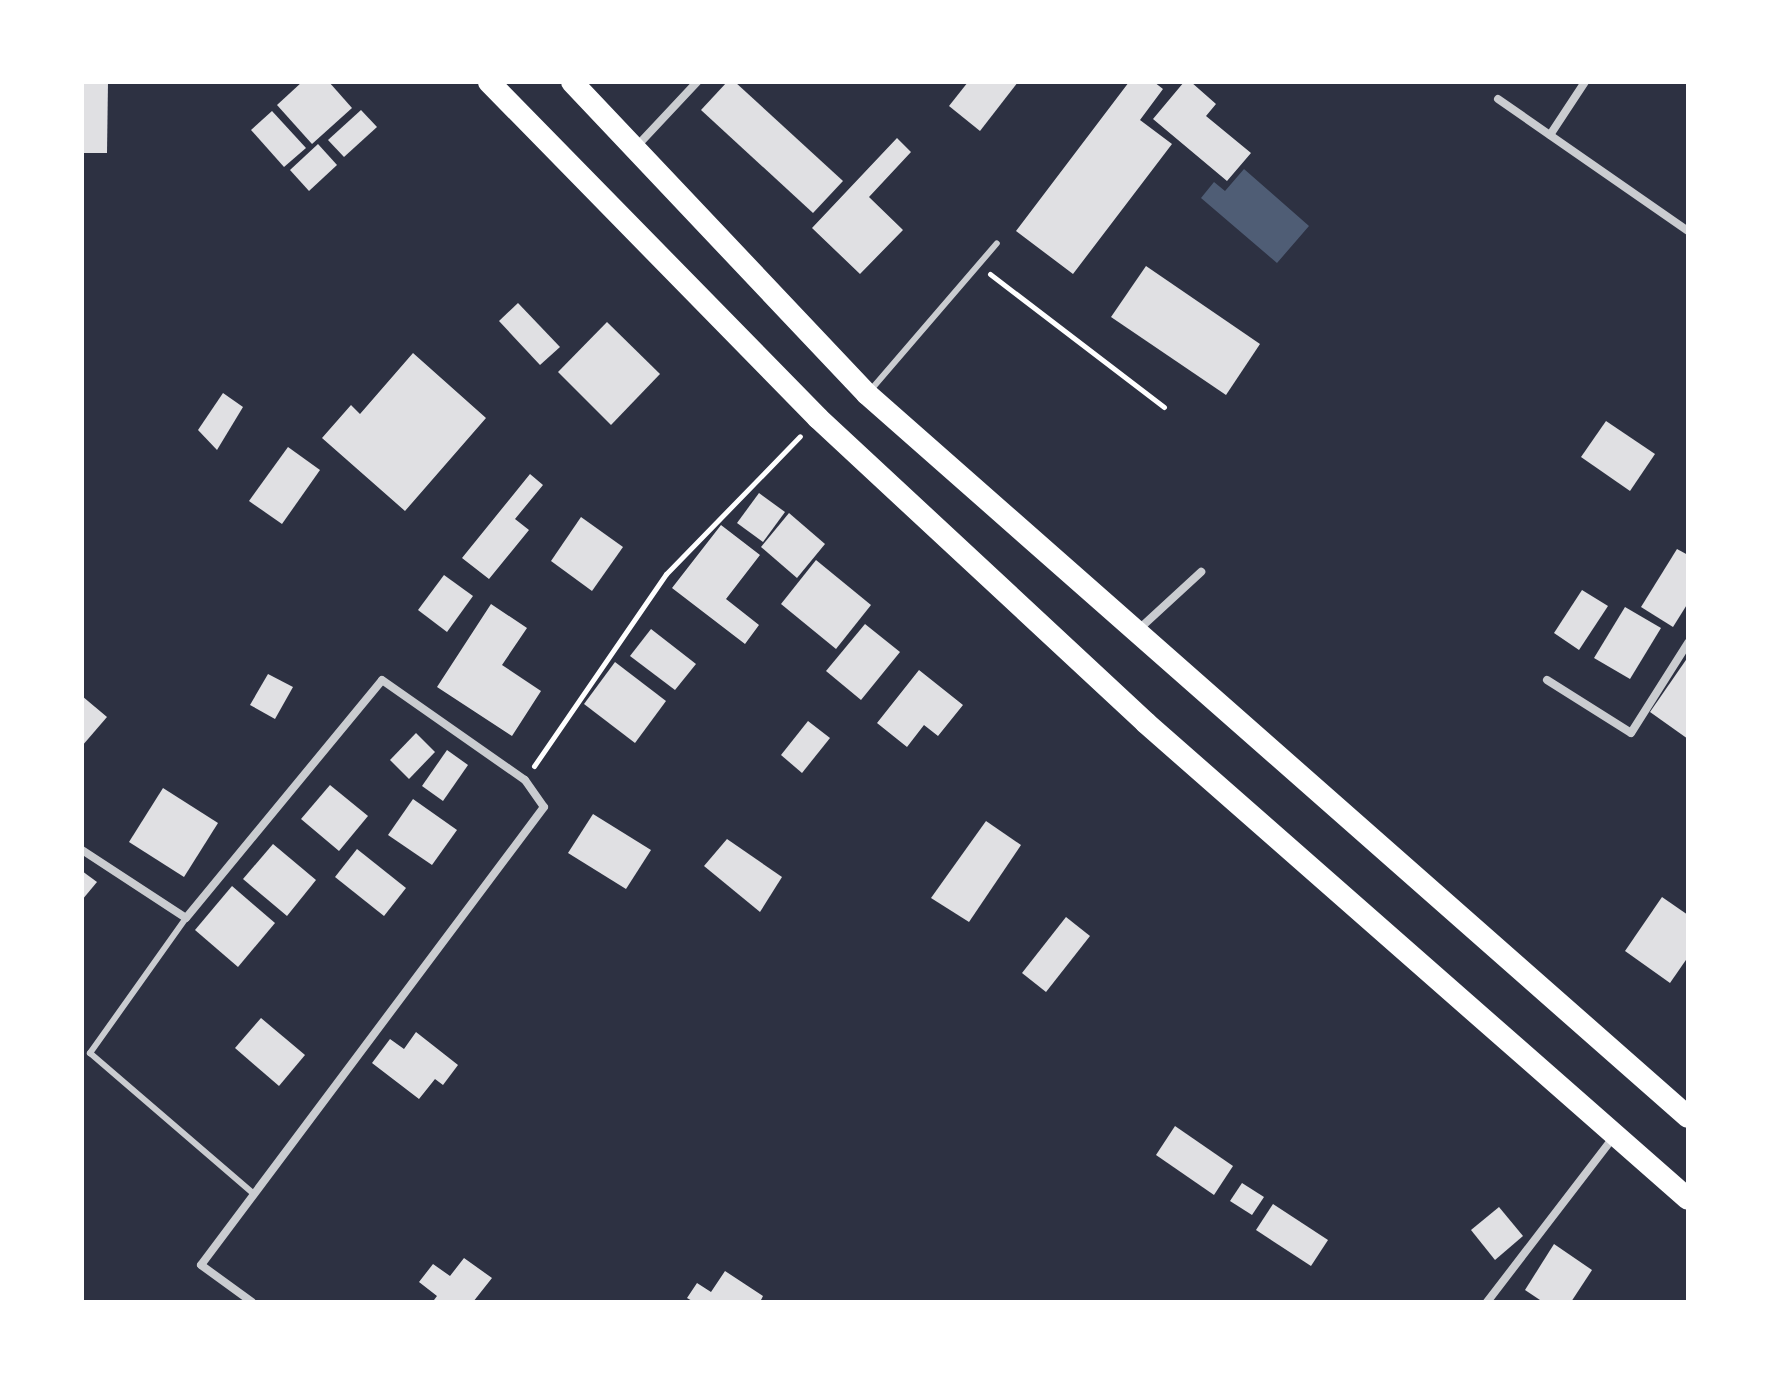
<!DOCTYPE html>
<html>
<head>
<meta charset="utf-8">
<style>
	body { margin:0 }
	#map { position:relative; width:1770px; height:1384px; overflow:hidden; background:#2d3142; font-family:"Source Sans 3",sans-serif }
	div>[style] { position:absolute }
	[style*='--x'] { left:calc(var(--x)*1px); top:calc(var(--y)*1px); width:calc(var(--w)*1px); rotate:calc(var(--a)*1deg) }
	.water>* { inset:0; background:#4f5d75 }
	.building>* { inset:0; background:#e0e0e3 }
	.path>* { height:5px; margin:-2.5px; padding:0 2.5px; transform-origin:2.5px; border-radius:2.5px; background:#fff }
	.service>* { height:6px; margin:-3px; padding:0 3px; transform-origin:3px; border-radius:3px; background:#caccd0 }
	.minor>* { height:8px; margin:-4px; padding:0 4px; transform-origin:4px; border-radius:4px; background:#caccd0 }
	.trunk>* { height:22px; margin:-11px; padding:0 11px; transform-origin:11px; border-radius:11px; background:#fff }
	span { translate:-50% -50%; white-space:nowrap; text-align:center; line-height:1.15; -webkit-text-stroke:7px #fff; paint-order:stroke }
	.frame { position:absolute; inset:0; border:84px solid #fff; pointer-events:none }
</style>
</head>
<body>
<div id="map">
	<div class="water">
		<i style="clip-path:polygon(1244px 169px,1309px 226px,1277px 263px,1201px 198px,1214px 182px,1225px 191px)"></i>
	</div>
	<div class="building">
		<i style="clip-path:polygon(82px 82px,108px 82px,107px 153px,82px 153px)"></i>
		<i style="clip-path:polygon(302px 82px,329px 82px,352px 108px,312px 144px,277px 105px)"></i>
		<i style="clip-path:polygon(727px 82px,735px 82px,843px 181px,813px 213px,701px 110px)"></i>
		<i style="clip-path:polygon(968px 82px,1018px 82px,980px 131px,949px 106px)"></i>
		<i style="clip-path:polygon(1129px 82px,1154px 82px,1163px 89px,1140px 120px,1172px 144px,1073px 274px,1016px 231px)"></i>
		<i style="clip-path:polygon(1184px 82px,1191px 82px,1216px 104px,1206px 116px,1251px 153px,1227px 181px,1153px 119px)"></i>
		<i style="clip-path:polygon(361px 110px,377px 127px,344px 157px,328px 140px)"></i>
		<i style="clip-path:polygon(272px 111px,306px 148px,284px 167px,251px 130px)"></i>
		<i style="clip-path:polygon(897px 138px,911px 152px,869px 197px,903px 230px,860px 274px,812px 228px)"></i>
		<i style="clip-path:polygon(318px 144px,337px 165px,309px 191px,290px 170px)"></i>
		<i style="clip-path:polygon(1146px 266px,1260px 344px,1226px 395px,1111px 317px)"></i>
		<i style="clip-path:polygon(518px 303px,560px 347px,540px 365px,499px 321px)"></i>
		<i style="clip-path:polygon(607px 322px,660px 374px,611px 425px,558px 372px)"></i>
		<i style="clip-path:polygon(413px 353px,486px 418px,405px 511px,322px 438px,351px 405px,360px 414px)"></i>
		<i style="clip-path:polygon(223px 393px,243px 407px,217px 450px,198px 430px)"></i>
		<i style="clip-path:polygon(1606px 421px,1655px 454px,1630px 491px,1581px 457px)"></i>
		<i style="clip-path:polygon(288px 447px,320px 470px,282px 524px,249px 501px)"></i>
		<i style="clip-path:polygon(530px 474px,543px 485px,515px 519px,529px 530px,489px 579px,462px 558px)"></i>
		<i style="clip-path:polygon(759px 493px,785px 512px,763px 542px,737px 523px)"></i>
		<i style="clip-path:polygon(789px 513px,825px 544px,797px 578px,761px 547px)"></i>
		<i style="clip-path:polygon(581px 517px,623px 547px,592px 591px,551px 561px)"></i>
		<i style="clip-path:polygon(721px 525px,760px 555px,726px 599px,759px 625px,745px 644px,672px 588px)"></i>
		<i style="clip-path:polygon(1677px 549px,1688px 555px,1688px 603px,1673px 627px,1641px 607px)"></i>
		<i style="clip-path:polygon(816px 560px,871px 605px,836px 649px,781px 604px)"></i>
		<i style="clip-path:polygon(444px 575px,473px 596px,447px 632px,418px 610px)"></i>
		<i style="clip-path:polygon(1582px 590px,1608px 606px,1579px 650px,1554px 633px)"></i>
		<i style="clip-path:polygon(491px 604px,527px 628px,502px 665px,541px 691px,512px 736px,437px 687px)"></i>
		<i style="clip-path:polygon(1625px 607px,1661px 628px,1630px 679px,1594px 658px)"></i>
		<i style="clip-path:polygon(865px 624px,900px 652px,861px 700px,826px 671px)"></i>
		<i style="clip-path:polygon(651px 629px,696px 664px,675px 690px,630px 656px)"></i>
		<i style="clip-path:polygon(1688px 657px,1688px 739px,1650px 712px)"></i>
		<i style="clip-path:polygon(615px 662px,666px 701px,635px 743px,584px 704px)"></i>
		<i style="clip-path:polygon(919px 670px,963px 705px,938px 736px,924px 725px,907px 747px,877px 723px)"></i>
		<i style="clip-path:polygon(268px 674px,293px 687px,275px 719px,250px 705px)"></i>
		<i style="clip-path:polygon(82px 696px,107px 717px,82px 746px)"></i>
		<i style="clip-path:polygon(808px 721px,830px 738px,802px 773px,781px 755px)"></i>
		<i style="clip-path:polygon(416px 733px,435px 752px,409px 779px,390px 760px)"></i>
		<i style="clip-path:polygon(447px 750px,468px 765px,443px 801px,422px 786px)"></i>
		<i style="clip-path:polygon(330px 785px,368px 816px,339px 851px,301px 819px)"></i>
		<i style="clip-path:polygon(163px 788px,218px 823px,184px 877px,129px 842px)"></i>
		<i style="clip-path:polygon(413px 799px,457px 830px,432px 865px,388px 835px)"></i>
		<i style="clip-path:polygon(593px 814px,651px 850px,626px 889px,568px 853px)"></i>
		<i style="clip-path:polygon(986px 821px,1021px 845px,969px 922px,931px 898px)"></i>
		<i style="clip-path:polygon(727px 839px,782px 877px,760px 912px,704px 866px)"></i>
		<i style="clip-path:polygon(273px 844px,316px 880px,287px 916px,243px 879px)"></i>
		<i style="clip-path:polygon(357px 849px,406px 888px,384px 916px,335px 877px)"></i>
		<i style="clip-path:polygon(82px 871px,97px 882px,82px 900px)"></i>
		<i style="clip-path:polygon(232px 886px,275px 923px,238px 967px,195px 930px)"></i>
		<i style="clip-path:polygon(1662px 897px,1688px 915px,1688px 957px,1670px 983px,1625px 951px)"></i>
		<i style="clip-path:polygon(1066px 917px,1090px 936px,1046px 992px,1022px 973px)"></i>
		<i style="clip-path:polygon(261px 1018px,305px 1055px,279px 1086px,235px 1048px)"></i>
		<i style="clip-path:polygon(416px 1032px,458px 1065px,443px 1085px,435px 1079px,419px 1099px,372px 1063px,390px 1039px,404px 1049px)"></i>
		<i style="clip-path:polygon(1175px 1126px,1233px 1166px,1214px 1195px,1156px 1155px)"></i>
		<i style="clip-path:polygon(1242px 1183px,1264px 1197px,1252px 1215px,1230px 1201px)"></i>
		<i style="clip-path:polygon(1273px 1204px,1328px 1240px,1311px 1266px,1256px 1230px)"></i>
		<i style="clip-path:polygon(1499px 1207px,1523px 1236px,1495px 1260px,1471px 1230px)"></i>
		<i style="clip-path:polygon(1554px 1244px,1592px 1270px,1571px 1302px,1543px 1302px,1525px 1290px)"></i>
		<i style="clip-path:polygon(464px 1258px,492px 1278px,473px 1302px,437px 1302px,434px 1300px,437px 1296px,419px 1282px,433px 1264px,450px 1276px)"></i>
		<i style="clip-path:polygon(725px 1271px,763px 1296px,760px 1302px,694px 1302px,687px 1298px,697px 1283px,711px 1292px)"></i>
	</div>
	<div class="path">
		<i style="--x:990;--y:274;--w:219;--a:37.4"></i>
		<i style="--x:534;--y:766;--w:233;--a:-55.5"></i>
		<i style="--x:666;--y:574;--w:192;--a:-45.8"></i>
	</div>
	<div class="service">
		<i style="--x:869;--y:392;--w:196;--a:-49.3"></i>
		<i style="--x:186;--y:918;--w:166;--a:125.4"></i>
		<i style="--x:90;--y:1053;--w:216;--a:40.7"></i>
	</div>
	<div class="minor">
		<i style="--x:1498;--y:99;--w:231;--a:34.8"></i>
		<i style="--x:1550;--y:135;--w:64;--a:-56.6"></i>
		<i style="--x:637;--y:146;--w:88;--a:-46.8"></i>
		<i style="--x:1138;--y:630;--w:86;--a:-42.6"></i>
		<i style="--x:1547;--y:680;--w:99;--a:32.2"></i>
		<i style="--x:1631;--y:733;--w:107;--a:-57.7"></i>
		<i style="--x:82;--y:850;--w:124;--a:33.2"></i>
		<i style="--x:186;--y:918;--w:308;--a:-50.5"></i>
		<i style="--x:382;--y:680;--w:174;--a:35"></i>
		<i style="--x:525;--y:780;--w:33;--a:55"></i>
		<i style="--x:544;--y:807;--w:572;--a:126.83"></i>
		<i style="--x:201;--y:1265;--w:63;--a:36"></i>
		<i style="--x:1487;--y:1302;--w:210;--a:-52.5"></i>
	</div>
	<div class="trunk">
		<i style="--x:489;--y:82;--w:470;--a:45.6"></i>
		<i style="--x:818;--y:418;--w:448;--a:42.9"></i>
		<i style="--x:1146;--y:723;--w:721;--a:41.29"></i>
		<i style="--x:572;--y:82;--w:429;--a:46.6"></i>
		<i style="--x:867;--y:394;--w:1094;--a:41.37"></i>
	</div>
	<div class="frame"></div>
</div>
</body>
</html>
